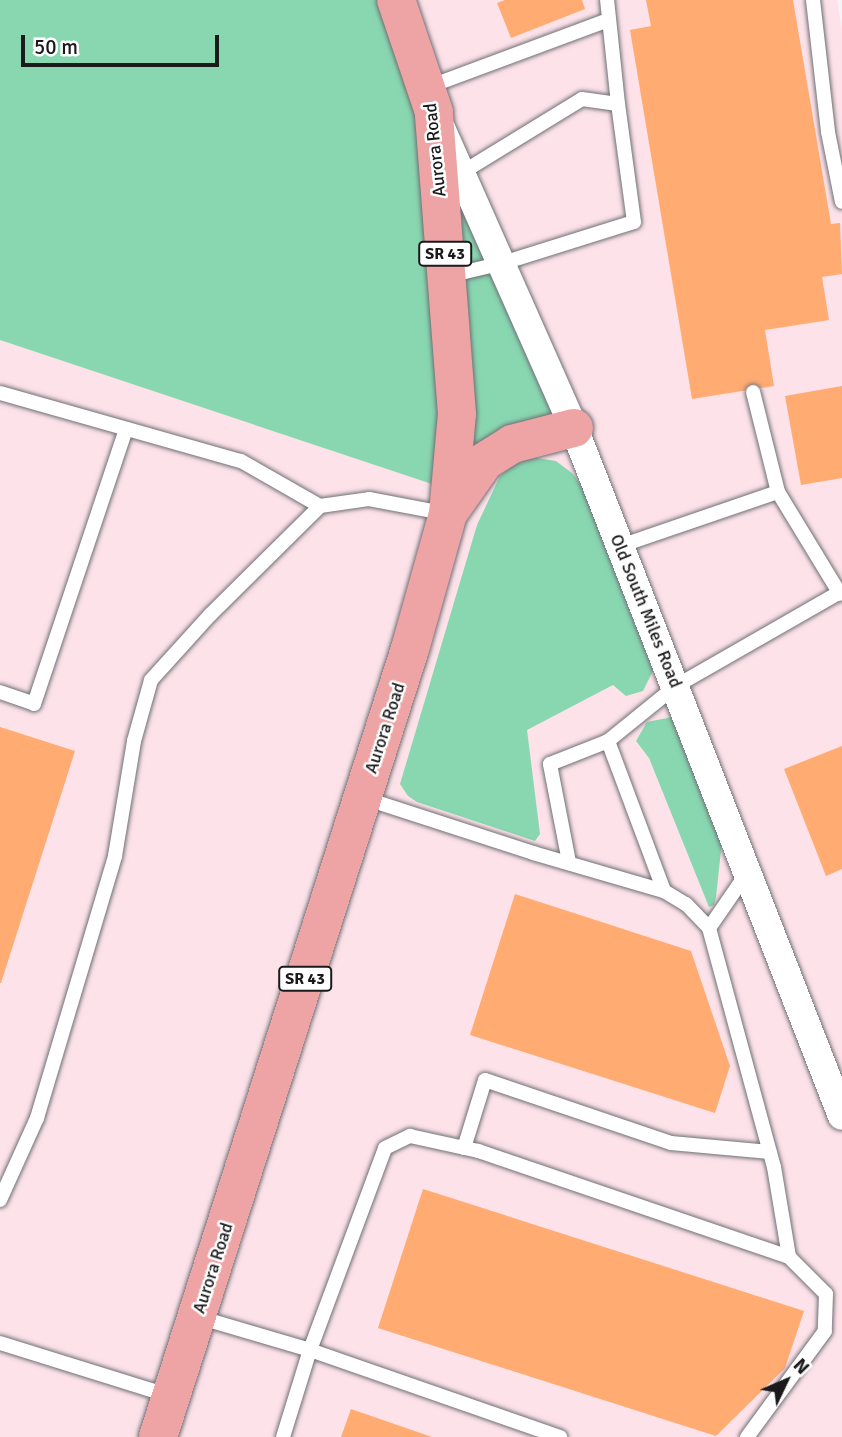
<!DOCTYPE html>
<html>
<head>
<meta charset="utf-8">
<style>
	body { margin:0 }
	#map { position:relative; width:842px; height:1437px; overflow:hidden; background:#f3f4fa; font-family:Signika,sans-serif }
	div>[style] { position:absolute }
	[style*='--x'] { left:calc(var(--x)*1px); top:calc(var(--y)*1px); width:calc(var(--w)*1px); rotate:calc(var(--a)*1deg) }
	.industrial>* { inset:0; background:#fde2e9 }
	.green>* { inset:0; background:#88d7b0 }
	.building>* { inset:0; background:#ffab72 }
	.roads { filter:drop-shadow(0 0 2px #6f7076) drop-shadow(0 0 2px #6f7076) }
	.service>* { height:14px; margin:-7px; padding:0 7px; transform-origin:7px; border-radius:7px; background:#fff }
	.minor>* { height:28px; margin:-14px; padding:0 14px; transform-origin:14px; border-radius:14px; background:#fff }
	.primary>* { height:38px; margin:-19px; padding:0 19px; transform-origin:19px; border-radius:19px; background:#eea4a4 }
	span { translate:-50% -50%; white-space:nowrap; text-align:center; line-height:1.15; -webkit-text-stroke:5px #fff; paint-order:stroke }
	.shield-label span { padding:2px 5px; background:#fff; border:2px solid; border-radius:5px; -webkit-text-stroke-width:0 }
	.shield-label { font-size:16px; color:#1a1a1c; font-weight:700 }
	.street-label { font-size:18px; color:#1a1a1c }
	.north { position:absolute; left:751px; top:1346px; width:70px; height:70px; -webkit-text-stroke:5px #fff; paint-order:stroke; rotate:46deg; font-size:19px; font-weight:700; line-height:28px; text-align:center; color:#1a1a1c }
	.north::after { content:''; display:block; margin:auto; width:24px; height:32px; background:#1a1a1c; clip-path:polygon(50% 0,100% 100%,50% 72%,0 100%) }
	.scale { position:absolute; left:21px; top:35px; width:198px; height:32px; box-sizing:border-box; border:4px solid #1a1a1c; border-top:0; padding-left:9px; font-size:21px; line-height:24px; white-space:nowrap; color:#1a1a1c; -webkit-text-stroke:5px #fff; paint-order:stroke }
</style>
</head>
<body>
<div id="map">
	<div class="industrial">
		<i style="clip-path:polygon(396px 0,837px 0,842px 30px,842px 1437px,0 1437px,0 340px,450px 489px)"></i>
	</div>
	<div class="green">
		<i style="clip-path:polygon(0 0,396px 0,574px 428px,462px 494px,0 340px)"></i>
		<i style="clip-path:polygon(531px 457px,556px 461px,572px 473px,582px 486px,654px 669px,643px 691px,626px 696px,613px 685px,527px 730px,540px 834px,535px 841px,417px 802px,408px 796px,400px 784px,477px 525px,500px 476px,511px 466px)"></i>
		<i style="clip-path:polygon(672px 717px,722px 841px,716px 897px,714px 905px,709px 907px,649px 758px,636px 741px,647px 722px)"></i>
	</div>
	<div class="building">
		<i style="clip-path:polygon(505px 0,582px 0,585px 9px,511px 38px,497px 3px)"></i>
		<i style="clip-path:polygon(646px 0,793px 0,831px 224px,840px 223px,842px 274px,822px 277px,829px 320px,765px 330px,774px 386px,692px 399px,630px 30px,651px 26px)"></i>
		<i style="clip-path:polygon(842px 386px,842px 478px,801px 485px,785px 396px)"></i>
		<i style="clip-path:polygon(0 727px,75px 751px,1px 983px,0 983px)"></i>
		<i style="clip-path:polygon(842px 746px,842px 869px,826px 876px,784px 769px)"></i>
		<i style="clip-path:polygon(515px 894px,691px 951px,730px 1066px,715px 1113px,470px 1035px)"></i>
		<i style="clip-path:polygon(423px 1189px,804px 1311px,785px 1368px,716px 1436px,378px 1328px)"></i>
		<i style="clip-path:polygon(351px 1409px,432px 1437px,341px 1437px)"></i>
	</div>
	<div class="roads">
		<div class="service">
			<i style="--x:813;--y:0;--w:133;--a:83.5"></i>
			<i style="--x:828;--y:132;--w:71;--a:78.7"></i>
			<i style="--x:428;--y:87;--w:192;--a:-20.4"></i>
			<i style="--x:458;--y:175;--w:145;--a:-31.5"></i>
			<i style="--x:582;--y:99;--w:36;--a:8"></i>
			<i style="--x:618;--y:104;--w:105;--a:-96"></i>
			<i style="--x:448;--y:276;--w:57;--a:-13.3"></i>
			<i style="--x:503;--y:263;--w:137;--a:-17.4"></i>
			<i style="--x:634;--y:222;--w:119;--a:-97.7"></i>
			<i style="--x:0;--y:393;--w:250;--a:15.8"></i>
			<i style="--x:241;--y:461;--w:91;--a:29.7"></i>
			<i style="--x:778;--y:492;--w:119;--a:58.7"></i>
			<i style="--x:620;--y:546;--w:167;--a:-18.9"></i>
			<i style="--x:778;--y:492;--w:103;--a:-104"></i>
			<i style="--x:0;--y:692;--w:36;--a:19"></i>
			<i style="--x:34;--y:704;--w:290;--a:-71.5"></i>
			<i style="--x:608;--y:741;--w:160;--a:69.5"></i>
			<i style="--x:364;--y:798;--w:178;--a:18"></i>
			<i style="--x:533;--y:853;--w:136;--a:16.2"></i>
			<i style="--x:664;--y:891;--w:26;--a:31"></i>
			<i style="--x:686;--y:904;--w:33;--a:46"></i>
			<i style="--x:569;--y:862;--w:100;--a:-101"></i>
			<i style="--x:550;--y:764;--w:62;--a:-21.6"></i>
			<i style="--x:608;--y:741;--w:87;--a:-39"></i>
			<i style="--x:676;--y:686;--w:191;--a:-29.8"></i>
			<i style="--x:747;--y:873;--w:67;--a:124.6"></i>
			<i style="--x:709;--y:928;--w:248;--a:74.8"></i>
			<i style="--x:774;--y:1167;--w:91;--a:80.5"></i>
			<i style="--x:464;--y:1148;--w:71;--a:-72.8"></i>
			<i style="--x:485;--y:1080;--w:196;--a:18.7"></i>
			<i style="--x:671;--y:1143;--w:99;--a:5.2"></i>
			<i style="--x:0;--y:1200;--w:90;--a:-65.7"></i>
			<i style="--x:37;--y:1118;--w:273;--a:-73.4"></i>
			<i style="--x:115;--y:856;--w:117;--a:-80.6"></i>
			<i style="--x:134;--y:741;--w:63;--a:-74.4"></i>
			<i style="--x:151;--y:680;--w:88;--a:-47.8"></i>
			<i style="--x:210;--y:615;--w:155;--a:-44.7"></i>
			<i style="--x:320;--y:506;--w:49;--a:-8.1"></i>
			<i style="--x:369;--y:499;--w:80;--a:10.8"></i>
			<i style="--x:198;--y:1317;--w:117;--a:16.4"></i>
			<i style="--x:310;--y:1350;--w:265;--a:19.2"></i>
			<i style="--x:0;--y:1343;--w:178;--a:17.3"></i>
			<i style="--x:283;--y:1437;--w:91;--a:-72.8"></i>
			<i style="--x:310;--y:1350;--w:215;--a:-69.6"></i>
			<i style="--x:385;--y:1148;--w:28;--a:-26"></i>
			<i style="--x:410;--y:1136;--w:70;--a:12.4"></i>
			<i style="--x:478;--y:1151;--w:329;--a:18.8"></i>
			<i style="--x:789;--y:1257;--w:52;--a:45"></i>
			<i style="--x:826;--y:1294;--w:37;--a:92"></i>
			<i style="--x:825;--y:1331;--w:132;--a:126.3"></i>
		</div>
		<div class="minor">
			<i style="--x:441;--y:128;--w:328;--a:66.1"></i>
			<i style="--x:574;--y:428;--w:738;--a:68.72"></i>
		</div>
		<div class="primary">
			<i style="--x:449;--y:512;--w:62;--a:-54.8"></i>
			<i style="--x:485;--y:461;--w:32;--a:-32"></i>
			<i style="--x:512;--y:444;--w:64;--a:-14.5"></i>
			<i style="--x:158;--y:1437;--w:827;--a:-72.27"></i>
			<i style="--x:410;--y:649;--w:140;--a:-74.3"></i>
			<i style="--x:448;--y:514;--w:100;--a:-84.9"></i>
			<i style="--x:457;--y:414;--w:303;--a:-94.4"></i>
			<i style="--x:434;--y:112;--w:118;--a:-108.7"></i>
		</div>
	</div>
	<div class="shield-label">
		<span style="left:445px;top:254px">SR 43</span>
		<span style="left:305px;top:979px">SR 43</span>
	</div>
	<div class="street-label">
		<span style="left:435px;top:150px;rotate:-96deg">Aurora Road</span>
		<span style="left:646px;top:611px;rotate:68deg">Old South Miles Road</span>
		<span style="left:385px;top:728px;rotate:-72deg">Aurora Road</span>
		<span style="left:213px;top:1268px;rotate:-72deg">Aurora Road</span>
	</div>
	<div class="north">N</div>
	<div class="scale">50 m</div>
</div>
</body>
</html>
